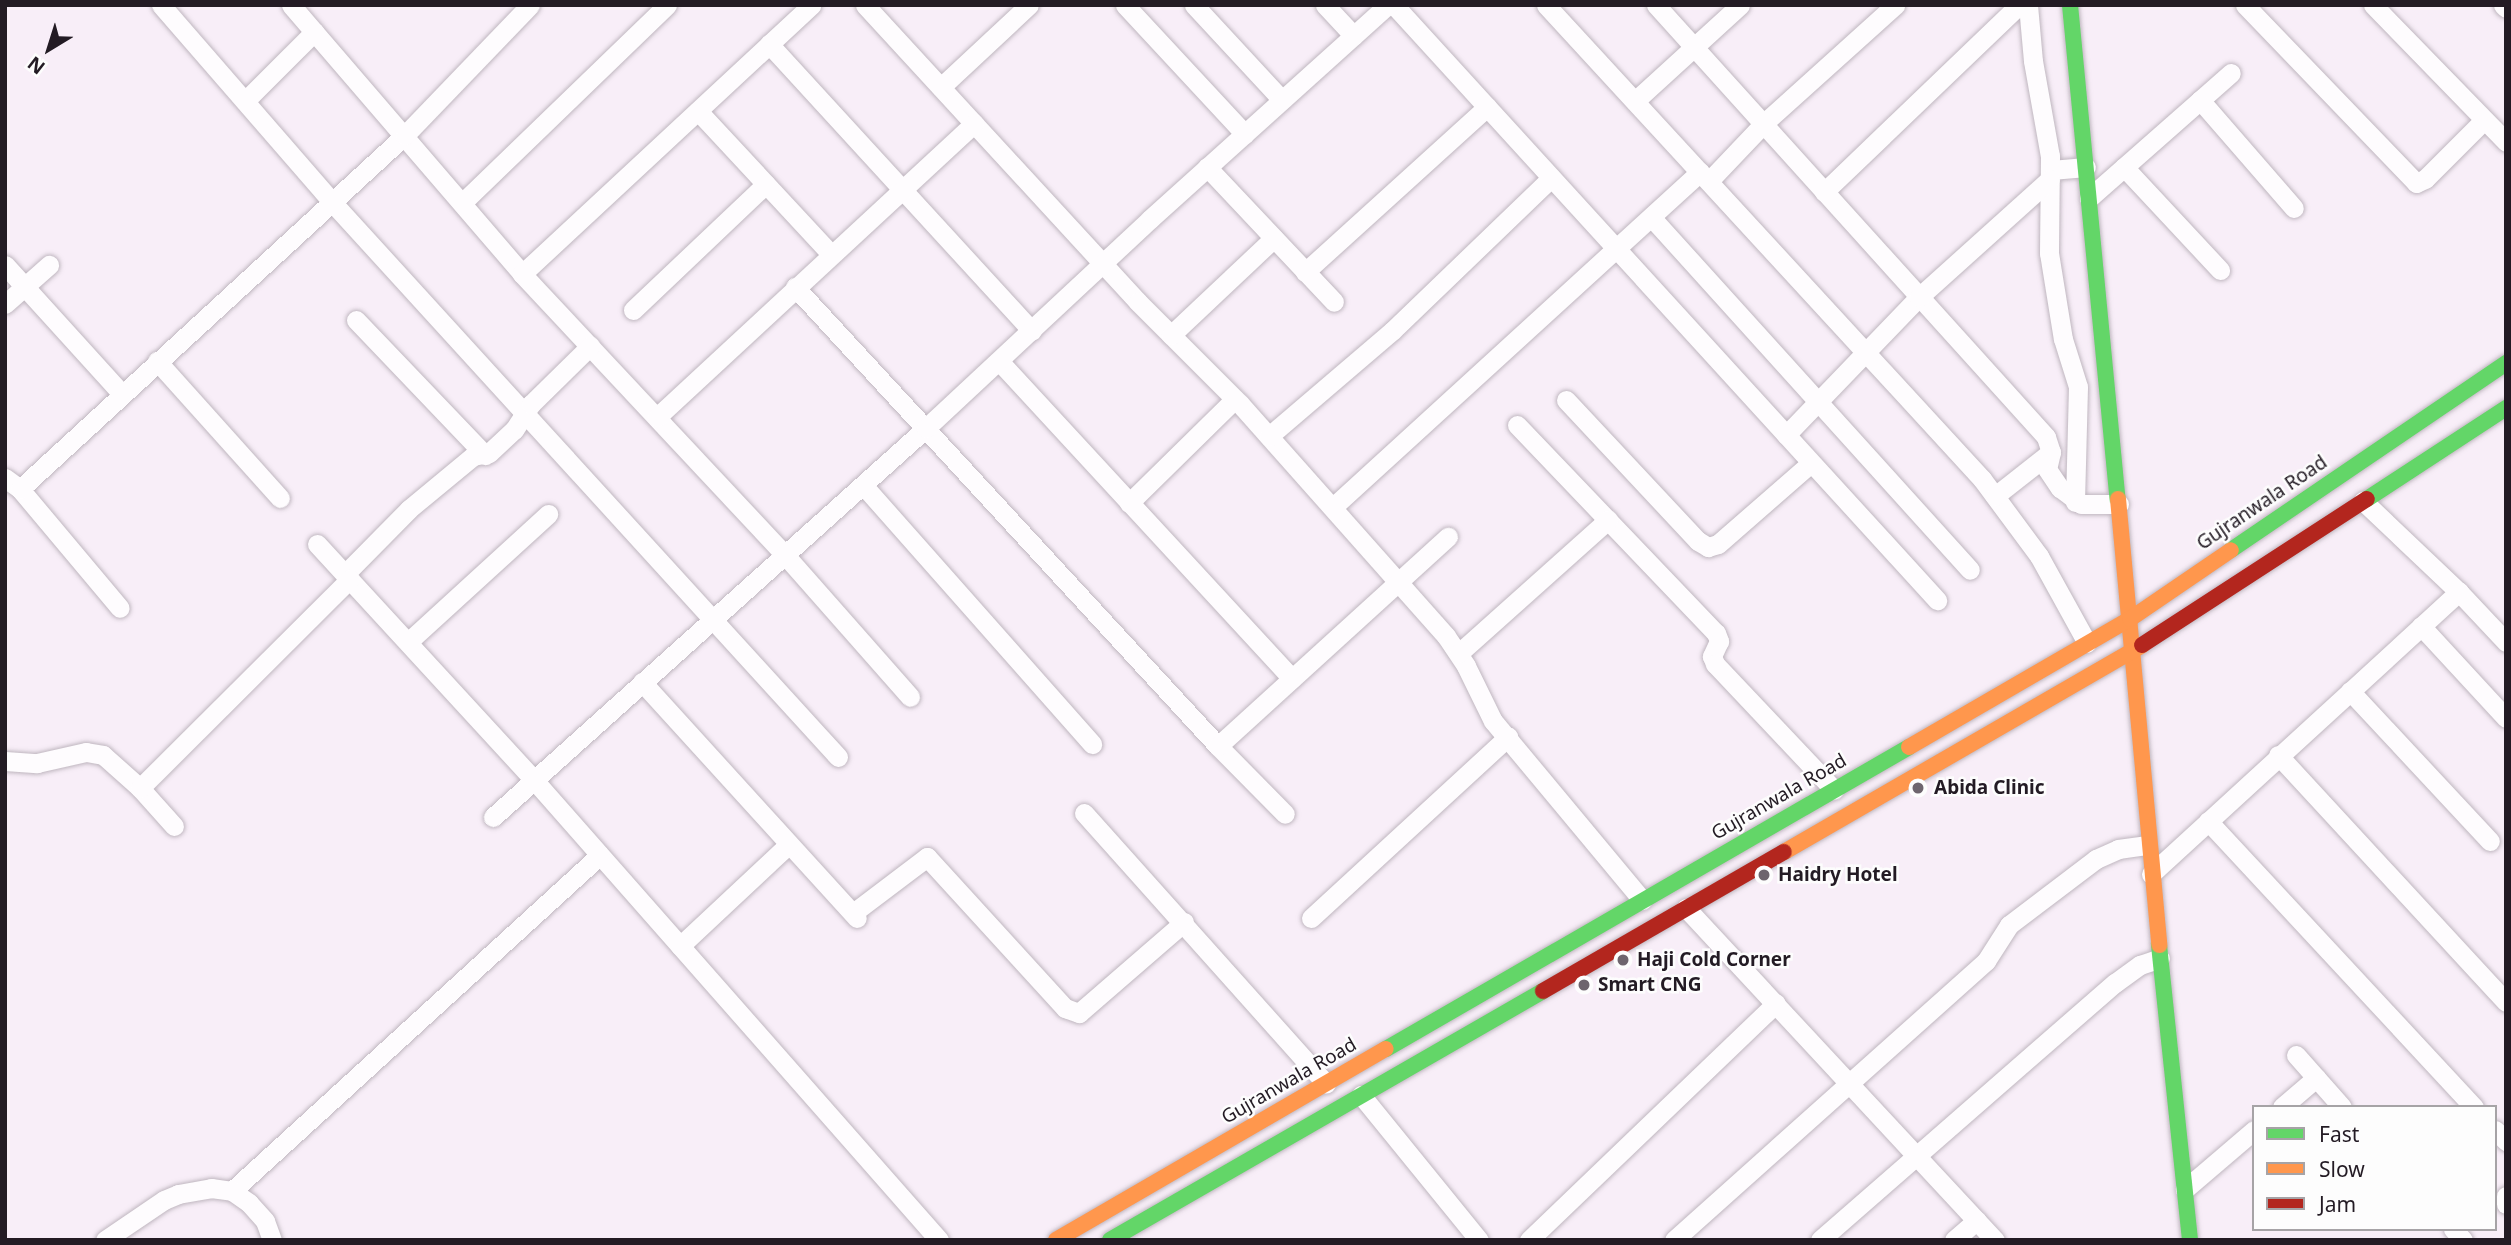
<!DOCTYPE html>
<html>
<head>
<meta charset="utf-8">
<style>
	body { margin:0 }
	#map { position:relative; width:2511px; height:1245px; overflow:hidden; background:#f8eef8; font-family:"Noto Sans",sans-serif }
	div>[style] { position:absolute }
	[style*='--x'] { left:calc(var(--x)*1px); top:calc(var(--y)*1px); width:calc(var(--w)*1px); rotate:calc(var(--a)*1deg) }
	.roads { filter:drop-shadow(0 0 2px #bfb6bf) drop-shadow(0 0 2px #bfb6bf) }
	.street>* { height:19px; margin:-9.5px; padding:0 9.5px; transform-origin:9.5px; border-radius:9.5px; background:#fefcfe }
	.fast>* { height:16px; margin:-8px; padding:0 8px; transform-origin:8px; border-radius:8px; background:#63d668 }
	.slow>* { height:16px; margin:-8px; padding:0 8px; transform-origin:8px; border-radius:8px; background:#ff974d }
	.jam>* { height:16px; margin:-8px; padding:0 8px; transform-origin:8px; border-radius:8px; background:#b3261e }
	.dots>* { width:19px; height:19px; translate:-50% -50%; box-sizing:border-box; border:4px solid #fdfdfd; border-radius:50% }
	span { translate:-50% -50%; white-space:nowrap; text-align:center; line-height:1.15; -webkit-text-stroke:5px #fdfdfd; paint-order:stroke }
	.street-label { font-size:19px; color:#231b24 }
	.poi-label { font-size:19px; color:#231b24; font-weight:700 }
	.left { translate:0 -50%; text-align:left }
	.frame { position:absolute; inset:0; border:7px solid #231b24; pointer-events:none }
	.legend { position:absolute; left:2252px; top:1105px; width:245px; height:126px; box-sizing:border-box; background:#fdfdfd; border:2px solid #a6a3a6; margin:0; padding:9px 12px; list-style:none; font-size:21px; color:#231b24 }
	.legend li { display:flex; align-items:center; gap:14px; height:35px }
	.legend b { width:35px; border:2px solid #a6a3a6 }
	.north { position:absolute; left:14px; top:14px; width:70px; height:70px; -webkit-text-stroke:5px #fdfdfd; paint-order:stroke; rotate:218deg; font-size:19px; font-weight:700; line-height:28px; text-align:center; color:#231b24 }
	.north::after { content:''; display:block; margin:auto; width:24px; height:32px; background:#231b24; clip-path:polygon(50% 0,100% 100%,50% 72%,0 100%) }
</style>
</head>
<body>
<div id="map">
	<div class="roads">
		<div class="street">
			<i style="--x:161;--y:5;--w:261;--a:49"></i>
			<i style="--x:332;--y:202;--w:751;--a:47.64"></i>
			<i style="--x:291;--y:5;--w:355;--a:49.3"></i>
			<i style="--x:522;--y:274;--w:385;--a:46.9"></i>
			<i style="--x:785;--y:555;--w:189;--a:48.6"></i>
			<i style="--x:865;--y:5;--w:403;--a:47.4"></i>
			<i style="--x:1138;--y:302;--w:144;--a:45"></i>
			<i style="--x:1240;--y:404;--w:310;--a:48.4"></i>
			<i style="--x:1446;--y:636;--w:36;--a:56"></i>
			<i style="--x:1466;--y:666;--w:61;--a:63.9"></i>
			<i style="--x:1493;--y:721;--w:233;--a:50.2"></i>
			<i style="--x:1125;--y:5;--w:176;--a:47.1"></i>
			<i style="--x:1194;--y:5;--w:129;--a:47.2"></i>
			<i style="--x:1325;--y:5;--w:42;--a:46.9"></i>
			<i style="--x:1394;--y:5;--w:806;--a:47.62"></i>
			<i style="--x:1546;--y:5;--w:644;--a:47.39"></i>
			<i style="--x:1982;--y:479;--w:96;--a:53.5"></i>
			<i style="--x:2039;--y:556;--w:99;--a:61.1"></i>
			<i style="--x:1656;--y:5;--w:582;--a:47.92"></i>
			<i style="--x:2046;--y:437;--w:16;--a:72"></i>
			<i style="--x:2051;--y:452;--w:17;--a:103"></i>
			<i style="--x:2047;--y:469;--w:23;--a:56"></i>
			<i style="--x:2060;--y:488;--w:26;--a:37"></i>
			<i style="--x:2081;--y:504;--w:38;--a:0"></i>
			<i style="--x:2028;--y:5;--w:56;--a:84.9"></i>
			<i style="--x:2033;--y:61;--w:97;--a:79.9"></i>
			<i style="--x:2050;--y:156;--w:97;--a:90.6"></i>
			<i style="--x:2049;--y:253;--w:87;--a:80.8"></i>
			<i style="--x:2063;--y:339;--w:50;--a:72.6"></i>
			<i style="--x:2078;--y:387;--w:115;--a:91.5"></i>
			<i style="--x:2245;--y:5;--w:247;--a:46.1"></i>
			<i style="--x:2416;--y:183;--w:10;--a:-24"></i>
			<i style="--x:2425;--y:179;--w:82;--a:-45"></i>
			<i style="--x:2373;--y:5;--w:191;--a:45.8"></i>
			<i style="--x:2503;--y:5;--w:4;--a:45"></i>
			<i style="--x:769;--y:44;--w:389;--a:47.5"></i>
			<i style="--x:941;--y:87;--w:120;--a:-43"></i>
			<i style="--x:2200;--y:100;--w:143;--a:49"></i>
			<i style="--x:245;--y:101;--w:98;--a:-45"></i>
			<i style="--x:1635;--y:101;--w:142;--a:-42.4"></i>
			<i style="--x:698;--y:111;--w:195;--a:47.1"></i>
			<i style="--x:1207;--y:167;--w:185;--a:46.7"></i>
			<i style="--x:2124;--y:167;--w:141;--a:47"></i>
			<i style="--x:2051;--y:170;--w:35;--a:-5"></i>
			<i style="--x:1709;--y:181;--w:79;--a:-46.5"></i>
			<i style="--x:1763;--y:124;--w:178;--a:-42"></i>
			<i style="--x:1824;--y:192;--w:270;--a:-43.8"></i>
			<i style="--x:2089;--y:198;--w:189;--a:-41.4"></i>
			<i style="--x:462;--y:203;--w:285;--a:-44"></i>
			<i style="--x:1652;--y:218;--w:474;--a:47.9"></i>
			<i style="--x:5;--y:265;--w:174;--a:47.8"></i>
			<i style="--x:1305;--y:272;--w:246;--a:-42.2"></i>
			<i style="--x:522;--y:274;--w:395;--a:-42.9"></i>
			<i style="--x:795;--y:287;--w:624;--a:47.34"></i>
			<i style="--x:1218;--y:746;--w:95;--a:45.4"></i>
			<i style="--x:5;--y:304;--w:59;--a:-41.6"></i>
			<i style="--x:633;--y:310;--w:183;--a:-43.5"></i>
			<i style="--x:356;--y:320;--w:187;--a:46.3"></i>
			<i style="--x:1171;--y:335;--w:141;--a:-43.3"></i>
			<i style="--x:157;--y:361;--w:184;--a:48.1"></i>
			<i style="--x:999;--y:361;--w:432;--a:47.3"></i>
			<i style="--x:1566;--y:400;--w:193;--a:46.9"></i>
			<i style="--x:1698;--y:541;--w:12;--a:31"></i>
			<i style="--x:1708;--y:547;--w:10;--a:-17"></i>
			<i style="--x:1718;--y:544;--w:123;--a:-41.1"></i>
			<i style="--x:657;--y:417;--w:432;--a:-42.8"></i>
			<i style="--x:1517;--y:425;--w:288;--a:46.3"></i>
			<i style="--x:1716;--y:633;--w:9;--a:69"></i>
			<i style="--x:1719;--y:641;--w:17;--a:115"></i>
			<i style="--x:1712;--y:656;--w:9;--a:69"></i>
			<i style="--x:1715;--y:664;--w:173;--a:46.6"></i>
			<i style="--x:1786;--y:435;--w:192;--a:-46.1"></i>
			<i style="--x:1919;--y:297;--w:176;--a:-42"></i>
			<i style="--x:1269;--y:436;--w:162;--a:-40.5"></i>
			<i style="--x:1392;--y:331;--w:221;--a:-43.9"></i>
			<i style="--x:5;--y:478;--w:19;--a:36"></i>
			<i style="--x:20;--y:489;--w:155;--a:50"></i>
			<i style="--x:863;--y:485;--w:346;--a:48.5"></i>
			<i style="--x:20;--y:489;--w:523;--a:-42.6"></i>
			<i style="--x:405;--y:135;--w:180;--a:-46.1"></i>
			<i style="--x:1995;--y:496;--w:71;--a:-38.2"></i>
			<i style="--x:2363;--y:501;--w:132;--a:43.5"></i>
			<i style="--x:2459;--y:592;--w:69;--a:46.8"></i>
			<i style="--x:1129;--y:503;--w:148;--a:-44.5"></i>
			<i style="--x:1333;--y:507;--w:497;--a:-42.4"></i>
			<i style="--x:317;--y:544;--w:321;--a:47.4"></i>
			<i style="--x:534;--y:780;--w:613;--a:48.64"></i>
			<i style="--x:345;--y:574;--w:91;--a:-45.4"></i>
			<i style="--x:409;--y:509;--w:83;--a:-39.6"></i>
			<i style="--x:473;--y:456;--w:16;--a:-11"></i>
			<i style="--x:489;--y:453;--w:34;--a:-43"></i>
			<i style="--x:514;--y:430;--w:31;--a:-57"></i>
			<i style="--x:531;--y:404;--w:83;--a:-44.5"></i>
			<i style="--x:2421;--y:626;--w:125;--a:47.3"></i>
			<i style="--x:408;--y:642;--w:190;--a:-42.4"></i>
			<i style="--x:1459;--y:653;--w:200;--a:-41.8"></i>
			<i style="--x:642;--y:682;--w:319;--a:47.7"></i>
			<i style="--x:2350;--y:691;--w:205;--a:47"></i>
			<i style="--x:1218;--y:746;--w:311;--a:-42.3"></i>
			<i style="--x:2278;--y:755;--w:336;--a:47.3"></i>
			<i style="--x:5;--y:761;--w:32;--a:4"></i>
			<i style="--x:37;--y:763;--w:50;--a:-12.7"></i>
			<i style="--x:86;--y:752;--w:17;--a:10"></i>
			<i style="--x:103;--y:755;--w:50;--a:41.7"></i>
			<i style="--x:140;--y:788;--w:51;--a:48.2"></i>
			<i style="--x:140;--y:788;--w:296;--a:-44.9"></i>
			<i style="--x:1084;--y:813;--w:363;--a:48.2"></i>
			<i style="--x:493;--y:817;--w:582;--a:-41.94"></i>
			<i style="--x:926;--y:428;--w:306;--a:-43"></i>
			<i style="--x:1150;--y:219;--w:320;--a:-42"></i>
			<i style="--x:2208;--y:821;--w:391;--a:47.1"></i>
			<i style="--x:2151;--y:874;--w:418;--a:-42.5"></i>
			<i style="--x:1686;--y:908;--w:454;--a:47.1"></i>
			<i style="--x:853;--y:913;--w:93;--a:-37.1"></i>
			<i style="--x:927;--y:857;--w:205;--a:47.6"></i>
			<i style="--x:1065;--y:1008;--w:15;--a:20"></i>
			<i style="--x:1079;--y:1013;--w:139;--a:-40.9"></i>
			<i style="--x:1311;--y:918;--w:268;--a:-42.6"></i>
			<i style="--x:680;--y:946;--w:149;--a:-43.1"></i>
			<i style="--x:2296;--y:1055;--w:69;--a:48.5"></i>
			<i style="--x:1361;--y:1095;--w:187;--a:50.9"></i>
			<i style="--x:2282;--y:1107;--w:45;--a:-40.5"></i>
			<i style="--x:2495;--y:1130;--w:16;--a:45"></i>
			<i style="--x:2185;--y:1189;--w:91;--a:-40.5"></i>
			<i style="--x:232;--y:1191;--w:498;--a:-42.4"></i>
			<i style="--x:2506;--y:1196;--w:8;--a:90"></i>
			<i style="--x:2453;--y:1229;--w:15;--a:48"></i>
			<i style="--x:105;--y:1240;--w:71;--a:-34.1"></i>
			<i style="--x:164;--y:1200;--w:15;--a:-23"></i>
			<i style="--x:178;--y:1194;--w:34;--a:-10"></i>
			<i style="--x:211;--y:1188;--w:21;--a:8"></i>
			<i style="--x:232;--y:1191;--w:21;--a:35"></i>
			<i style="--x:249;--y:1203;--w:24;--a:48"></i>
			<i style="--x:265;--y:1221;--w:20;--a:70"></i>
			<i style="--x:1529;--y:1240;--w:342;--a:-43.8"></i>
			<i style="--x:1674;--y:1240;--w:419;--a:-41.8"></i>
			<i style="--x:1986;--y:961;--w:43;--a:-57.4"></i>
			<i style="--x:2009;--y:925;--w:109;--a:-37.2"></i>
			<i style="--x:2096;--y:859;--w:24;--a:-24"></i>
			<i style="--x:2118;--y:849;--w:30;--a:-8"></i>
			<i style="--x:1820;--y:1240;--w:391;--a:-41.1"></i>
			<i style="--x:2115;--y:983;--w:31;--a:-36"></i>
			<i style="--x:2140;--y:965;--w:21;--a:-19"></i>
			<i style="--x:1954;--y:1240;--w:30;--a:-41"></i>
		</div>
		<div class="fast">
			<i style="--x:2070;--y:5;--w:496;--a:84.5"></i>
			<i style="--x:2367;--y:499;--w:166;--a:-33.2"></i>
			<i style="--x:2231;--y:550;--w:333;--a:-34.2"></i>
			<i style="--x:2159;--y:945;--w:297;--a:84"></i>
			<i style="--x:1386;--y:1049;--w:604;--a:-30"></i>
			<i style="--x:1110;--y:1240;--w:499;--a:-29.9"></i>
		</div>
		<div class="slow">
			<i style="--x:2118;--y:499;--w:448;--a:84.7"></i>
			<i style="--x:1909;--y:747;--w:255;--a:-30.1"></i>
			<i style="--x:2130;--y:619;--w:122;--a:-34.3"></i>
			<i style="--x:1784;--y:852;--w:414;--a:-30"></i>
			<i style="--x:1056;--y:1240;--w:381;--a:-30.1"></i>
		</div>
		<div class="jam">
			<i style="--x:2142;--y:645;--w:268;--a:-33"></i>
			<i style="--x:1543;--y:991;--w:278;--a:-30"></i>
		</div>
	</div>
	<div class="dots">
		<i style="left:1918px;top:788px;background:#6e656e"></i>
		<i style="left:1764px;top:875px;background:#6e656e"></i>
		<i style="left:1623px;top:960px;background:#6e656e"></i>
		<i style="left:1584px;top:985px;background:#6e656e"></i>
	</div>
	<div class="street-label">
		<span style="left:2262px;top:503px;rotate:-34deg">Gujranwala Road</span>
		<span style="left:1779px;top:797px;rotate:-30deg">Gujranwala Road</span>
		<span style="left:1289px;top:1081px;rotate:-30deg">Gujranwala Road</span>
	</div>
	<div class="poi-label">
		<span class="left" style="left:1934px;top:788px">Abida Clinic</span>
		<span class="left" style="left:1778px;top:875px">Haidry Hotel</span>
		<span class="left" style="left:1637px;top:960px">Haji Cold Corner</span>
		<span class="left" style="left:1598px;top:985px">Smart CNG</span>
	</div>
	<div class="frame"></div>
	<ul class="legend">
	<li><b style="height:9px;background:#63d668"></b>Fast</li>
	<li><b style="height:9px;background:#ff974d"></b>Slow</li>
	<li><b style="height:9px;background:#b3261e"></b>Jam</li>
	</ul>
	<div class="north">N</div>
</div>
</body>
</html>
